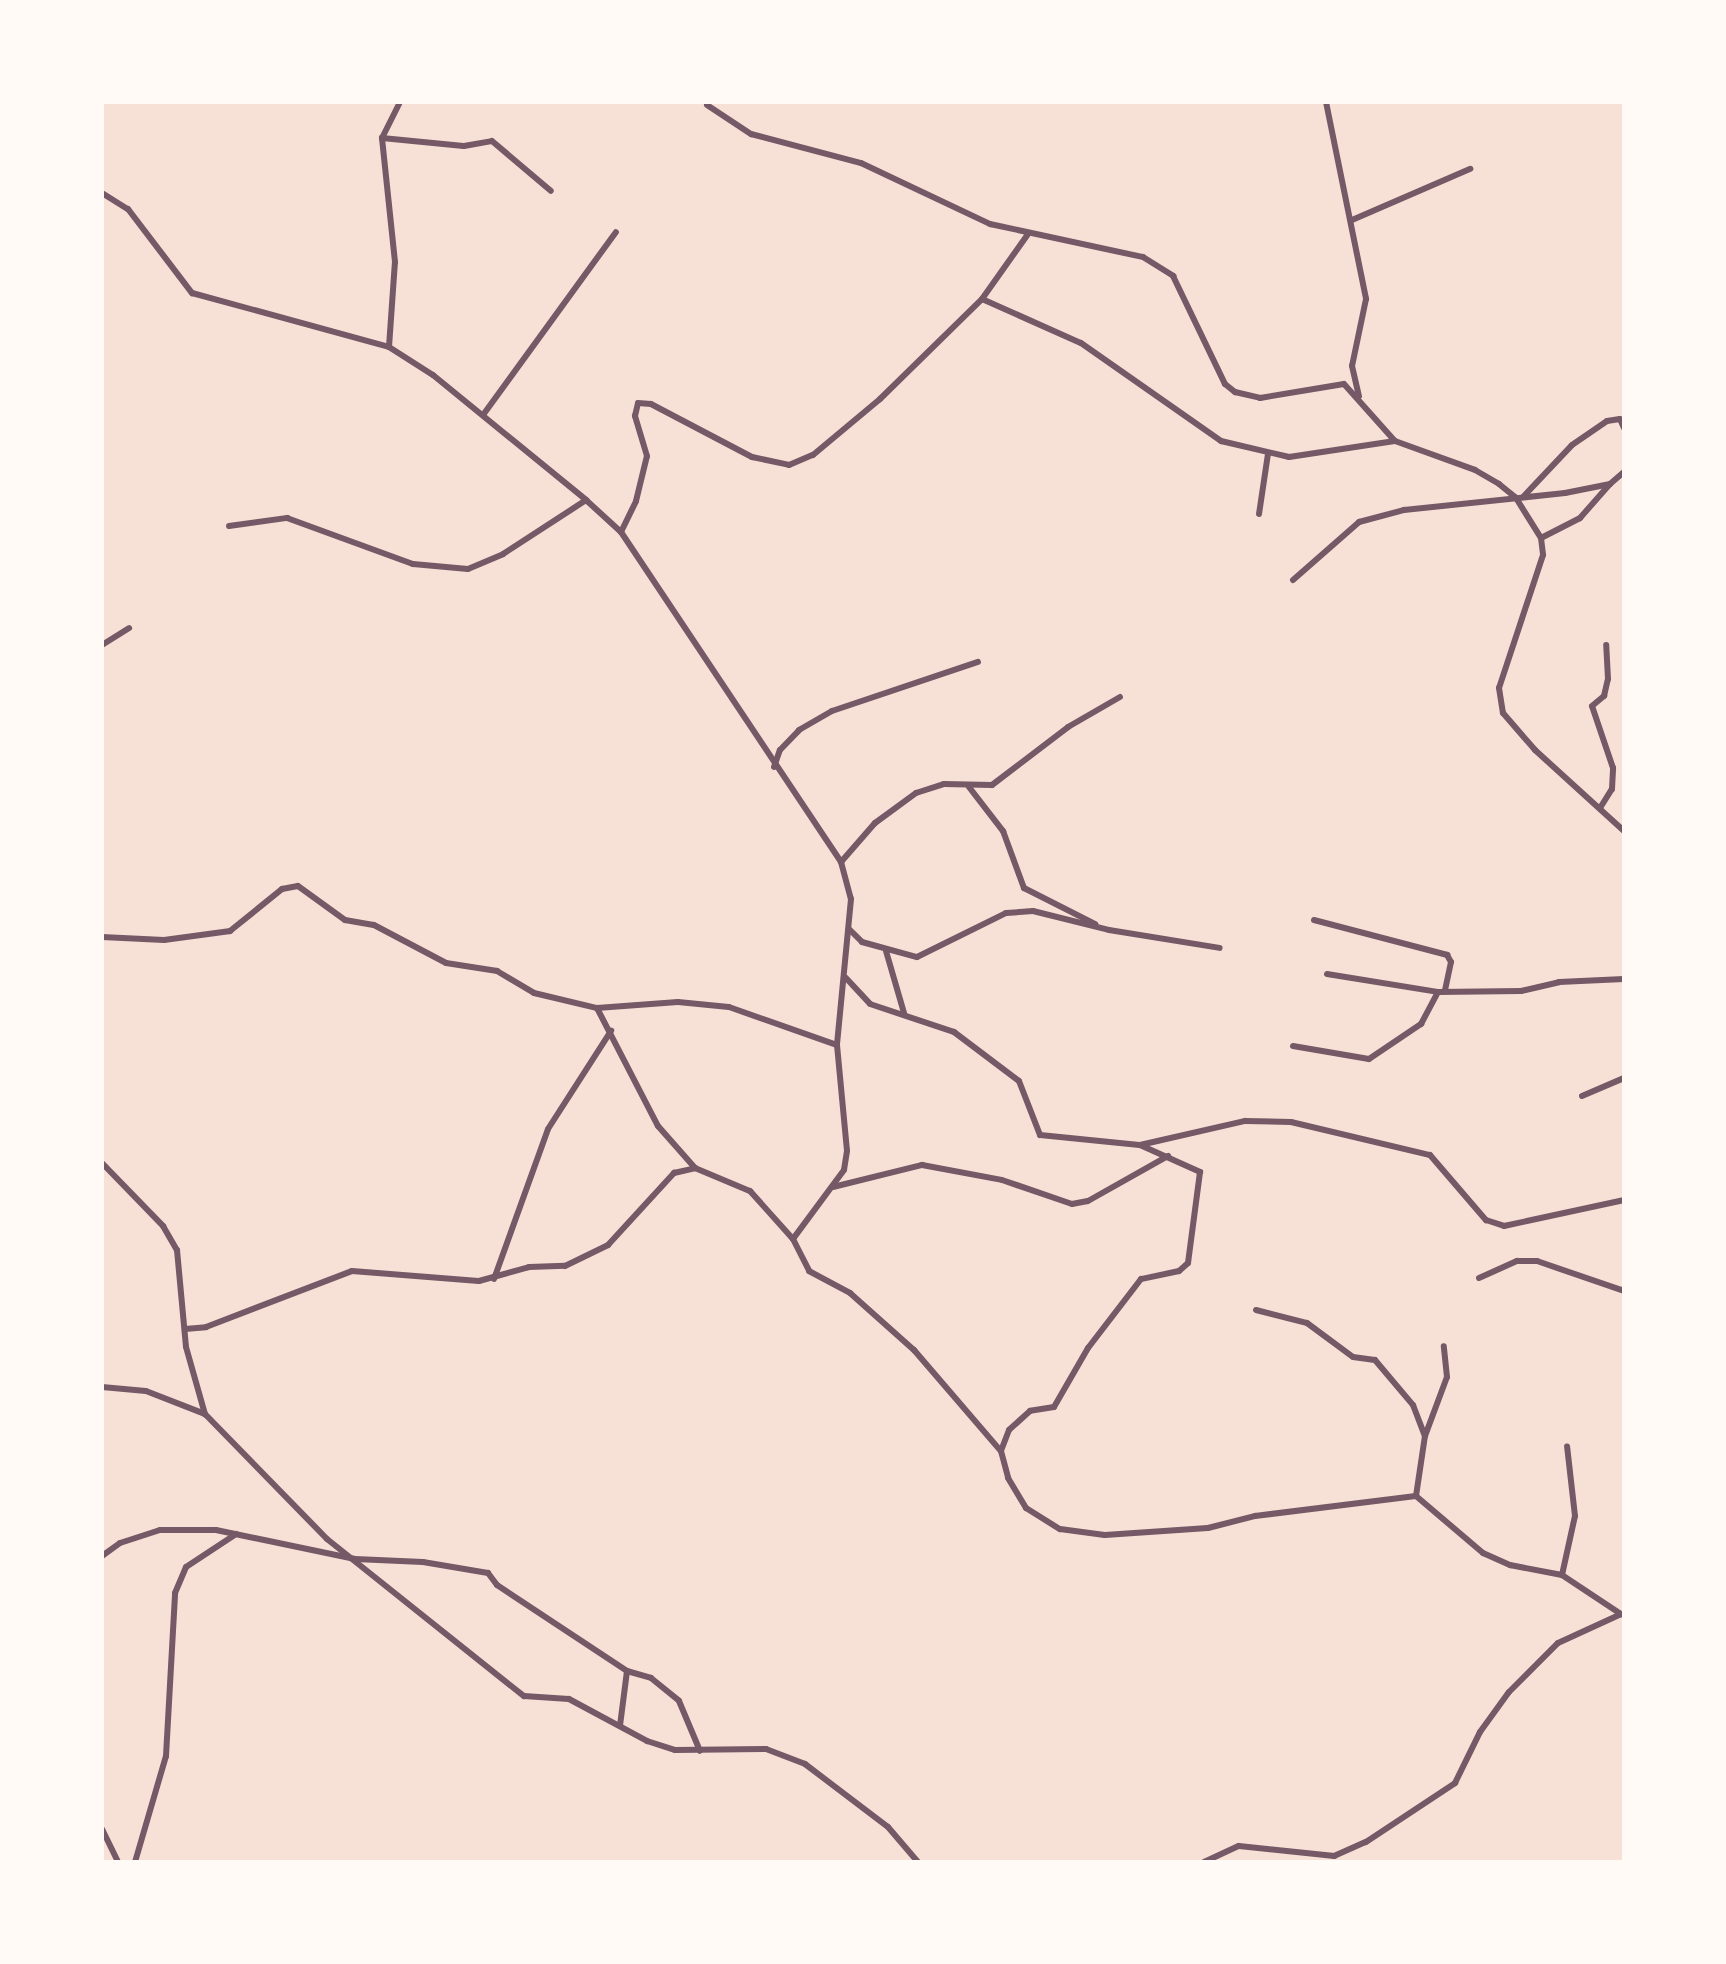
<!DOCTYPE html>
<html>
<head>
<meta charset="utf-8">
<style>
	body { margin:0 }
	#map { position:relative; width:1726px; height:1964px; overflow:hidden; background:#f7e1d7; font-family:Poppins,sans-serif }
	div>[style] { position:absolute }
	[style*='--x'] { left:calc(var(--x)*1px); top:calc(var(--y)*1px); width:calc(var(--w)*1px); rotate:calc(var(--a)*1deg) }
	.minor>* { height:6px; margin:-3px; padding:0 3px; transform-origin:3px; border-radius:3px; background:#755966 }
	span { translate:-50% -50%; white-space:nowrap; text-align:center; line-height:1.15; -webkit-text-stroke:6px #fffaf5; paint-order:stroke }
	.frame { position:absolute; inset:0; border:104px solid #fffaf5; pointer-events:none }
</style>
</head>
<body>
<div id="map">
	<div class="minor">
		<i style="--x:1326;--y:102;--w:201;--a:78.5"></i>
		<i style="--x:1366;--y:299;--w:68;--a:101.8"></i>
		<i style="--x:1352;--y:366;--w:31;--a:77"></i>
		<i style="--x:707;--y:105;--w:53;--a:33.4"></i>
		<i style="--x:751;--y:134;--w:114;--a:14.8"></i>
		<i style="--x:861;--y:163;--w:143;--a:25.3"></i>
		<i style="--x:990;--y:224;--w:157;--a:12.2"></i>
		<i style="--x:1143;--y:257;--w:36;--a:32"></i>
		<i style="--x:1173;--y:276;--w:120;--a:64.3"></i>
		<i style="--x:1225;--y:384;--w:13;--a:39"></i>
		<i style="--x:1235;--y:392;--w:26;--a:13"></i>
		<i style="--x:1260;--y:398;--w:85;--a:-9.5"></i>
		<i style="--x:1344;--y:384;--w:76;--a:48.2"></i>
		<i style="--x:1395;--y:441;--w:85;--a:19.9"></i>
		<i style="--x:1475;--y:470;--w:28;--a:30"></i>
		<i style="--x:1499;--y:484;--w:22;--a:39"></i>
		<i style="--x:1516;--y:498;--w:47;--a:58"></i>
		<i style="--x:1541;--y:538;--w:17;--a:83"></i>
		<i style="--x:1543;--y:555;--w:140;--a:108.3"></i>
		<i style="--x:1499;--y:688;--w:25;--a:81"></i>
		<i style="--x:1503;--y:713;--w:49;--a:49.1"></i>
		<i style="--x:1535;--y:750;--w:120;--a:42.3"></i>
		<i style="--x:382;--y:138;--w:82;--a:5.6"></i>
		<i style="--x:464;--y:146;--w:28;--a:-10"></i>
		<i style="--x:492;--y:141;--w:77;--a:40.3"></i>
		<i style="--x:102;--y:193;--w:31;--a:32"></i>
		<i style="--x:128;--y:209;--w:106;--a:52.7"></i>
		<i style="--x:192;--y:293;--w:204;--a:15.3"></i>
		<i style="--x:389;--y:347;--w:52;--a:32.5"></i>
		<i style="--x:433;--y:375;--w:198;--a:39.2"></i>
		<i style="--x:586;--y:500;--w:47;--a:42.4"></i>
		<i style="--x:621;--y:532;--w:397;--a:56.3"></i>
		<i style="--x:841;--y:862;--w:38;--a:75"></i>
		<i style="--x:851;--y:899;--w:147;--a:95.5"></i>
		<i style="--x:837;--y:1045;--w:106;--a:84.6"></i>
		<i style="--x:847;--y:1151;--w:19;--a:99"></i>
		<i style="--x:844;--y:1170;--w:86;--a:126.5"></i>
		<i style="--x:1352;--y:220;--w:129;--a:-23.4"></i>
		<i style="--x:982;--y:299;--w:108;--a:24"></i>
		<i style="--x:1081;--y:343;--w:171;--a:35"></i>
		<i style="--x:1221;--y:441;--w:70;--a:13.2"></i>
		<i style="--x:1289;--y:457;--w:107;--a:-8.6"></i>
		<i style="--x:389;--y:347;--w:85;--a:-86"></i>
		<i style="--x:395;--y:262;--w:125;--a:-96"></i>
		<i style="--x:382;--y:138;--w:40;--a:-63.4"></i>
		<i style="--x:483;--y:415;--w:226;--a:-54"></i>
		<i style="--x:1523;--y:497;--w:71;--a:-46.7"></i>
		<i style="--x:1572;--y:445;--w:42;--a:-34.4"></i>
		<i style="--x:1607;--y:421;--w:13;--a:-9"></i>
		<i style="--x:1620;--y:419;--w:10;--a:66"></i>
		<i style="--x:1259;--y:514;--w:61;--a:-81.5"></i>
		<i style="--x:229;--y:526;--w:59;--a:-7.9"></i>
		<i style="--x:287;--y:518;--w:134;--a:20.1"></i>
		<i style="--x:413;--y:564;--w:55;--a:5.2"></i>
		<i style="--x:468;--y:569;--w:38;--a:-23"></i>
		<i style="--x:503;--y:554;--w:99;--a:-33"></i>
		<i style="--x:621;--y:532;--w:34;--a:-64"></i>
		<i style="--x:636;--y:501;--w:46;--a:-76.3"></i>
		<i style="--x:647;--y:456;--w:42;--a:-106.7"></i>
		<i style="--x:635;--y:416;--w:13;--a:-77"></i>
		<i style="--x:638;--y:403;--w:13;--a:4"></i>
		<i style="--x:651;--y:404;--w:114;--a:27.7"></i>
		<i style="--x:752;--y:457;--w:38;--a:12"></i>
		<i style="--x:789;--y:465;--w:26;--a:-23"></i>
		<i style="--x:813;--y:455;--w:87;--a:-39.9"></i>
		<i style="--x:880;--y:399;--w:143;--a:-44.4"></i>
		<i style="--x:982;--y:299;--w:80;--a:-54.7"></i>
		<i style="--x:1541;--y:538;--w:44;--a:-27.1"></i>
		<i style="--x:1580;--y:518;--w:44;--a:-48.7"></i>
		<i style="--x:1293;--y:580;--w:88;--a:-41.3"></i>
		<i style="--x:1359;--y:522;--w:47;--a:-14.9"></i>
		<i style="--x:1404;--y:510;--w:162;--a:-6"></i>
		<i style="--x:1565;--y:493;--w:46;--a:-11.3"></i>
		<i style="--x:1610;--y:484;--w:18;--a:-41"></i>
		<i style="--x:102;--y:645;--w:32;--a:-32"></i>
		<i style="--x:774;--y:767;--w:18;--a:-71"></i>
		<i style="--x:780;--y:750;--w:28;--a:-46"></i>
		<i style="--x:799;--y:730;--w:38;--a:-30"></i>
		<i style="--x:832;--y:711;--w:154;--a:-18.6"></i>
		<i style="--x:969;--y:787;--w:56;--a:52.3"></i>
		<i style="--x:1003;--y:831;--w:61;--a:69.8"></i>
		<i style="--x:1024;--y:888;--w:80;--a:26.9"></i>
		<i style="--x:1600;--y:808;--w:22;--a:-58"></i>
		<i style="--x:1612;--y:789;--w:21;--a:-87"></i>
		<i style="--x:1613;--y:768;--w:65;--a:-108.7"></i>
		<i style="--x:1592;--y:706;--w:16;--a:-40"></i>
		<i style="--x:1604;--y:696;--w:17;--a:-77"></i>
		<i style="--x:1608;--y:679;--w:34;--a:-93"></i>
		<i style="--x:841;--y:862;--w:52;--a:-48.9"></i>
		<i style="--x:875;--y:823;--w:51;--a:-36.2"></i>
		<i style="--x:916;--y:793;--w:29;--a:-18"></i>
		<i style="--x:944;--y:784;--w:48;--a:1.2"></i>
		<i style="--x:992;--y:785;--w:96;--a:-37.3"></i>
		<i style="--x:1068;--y:727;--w:60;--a:-30"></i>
		<i style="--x:1314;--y:920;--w:138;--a:14.7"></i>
		<i style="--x:1447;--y:955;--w:8;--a:60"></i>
		<i style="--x:1451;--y:962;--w:30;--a:102"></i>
		<i style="--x:849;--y:929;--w:18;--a:45"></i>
		<i style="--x:862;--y:942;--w:57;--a:15.3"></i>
		<i style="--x:917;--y:957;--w:99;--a:-26.3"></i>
		<i style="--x:1006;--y:913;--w:27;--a:-4"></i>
		<i style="--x:1033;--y:911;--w:78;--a:14"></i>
		<i style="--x:1109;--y:930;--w:112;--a:9.2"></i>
		<i style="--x:102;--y:937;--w:62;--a:2.8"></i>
		<i style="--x:164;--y:940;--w:67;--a:-7.8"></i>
		<i style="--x:230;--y:931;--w:67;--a:-38.9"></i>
		<i style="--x:282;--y:889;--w:16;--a:-11"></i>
		<i style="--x:298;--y:886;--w:58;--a:35.9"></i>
		<i style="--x:345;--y:920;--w:29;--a:10"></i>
		<i style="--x:374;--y:925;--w:81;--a:27.8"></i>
		<i style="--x:446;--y:963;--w:52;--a:8.9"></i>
		<i style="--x:497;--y:971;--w:43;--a:30.7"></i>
		<i style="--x:534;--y:993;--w:65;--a:13.4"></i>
		<i style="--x:597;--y:1008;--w:81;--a:-4.2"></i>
		<i style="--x:678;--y:1002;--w:51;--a:5.6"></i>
		<i style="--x:729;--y:1007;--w:114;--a:19.4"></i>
		<i style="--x:886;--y:951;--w:65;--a:73.8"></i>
		<i style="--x:1327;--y:974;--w:112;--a:9.2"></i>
		<i style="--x:1438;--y:992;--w:83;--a:-0.7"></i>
		<i style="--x:1521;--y:991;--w:39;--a:-13"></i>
		<i style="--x:1559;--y:982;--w:65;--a:-2.6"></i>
		<i style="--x:846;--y:978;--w:35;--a:47"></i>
		<i style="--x:870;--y:1004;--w:89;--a:18.4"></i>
		<i style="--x:954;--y:1032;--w:81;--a:37"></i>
		<i style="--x:1019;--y:1081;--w:58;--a:68.7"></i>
		<i style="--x:1040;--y:1135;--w:100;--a:5.7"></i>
		<i style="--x:1140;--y:1145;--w:66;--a:24.2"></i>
		<i style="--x:1200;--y:1172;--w:92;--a:97.5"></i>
		<i style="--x:1188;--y:1263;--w:12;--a:138"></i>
		<i style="--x:1179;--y:1271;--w:39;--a:168"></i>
		<i style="--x:1141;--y:1279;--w:87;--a:127.5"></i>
		<i style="--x:1088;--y:1348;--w:68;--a:120"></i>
		<i style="--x:1054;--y:1407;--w:24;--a:171"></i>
		<i style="--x:1030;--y:1411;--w:28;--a:138"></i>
		<i style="--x:1009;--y:1430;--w:22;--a:111"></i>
		<i style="--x:597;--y:1008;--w:133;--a:62.7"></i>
		<i style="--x:658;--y:1126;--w:56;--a:48.6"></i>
		<i style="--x:1293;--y:1046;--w:77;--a:9.7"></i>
		<i style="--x:1369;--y:1059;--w:63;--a:-33.9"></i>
		<i style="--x:1421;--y:1024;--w:36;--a:-62"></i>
		<i style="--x:1582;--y:1096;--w:46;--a:-23.2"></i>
		<i style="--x:1140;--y:1145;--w:108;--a:-12.9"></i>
		<i style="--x:1245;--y:1121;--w:46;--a:1.2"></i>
		<i style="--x:1291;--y:1122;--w:143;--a:13.4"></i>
		<i style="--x:1430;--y:1155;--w:86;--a:49.3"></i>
		<i style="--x:1486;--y:1220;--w:19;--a:18"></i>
		<i style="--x:1504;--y:1226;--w:123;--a:-12.2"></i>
		<i style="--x:102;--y:1163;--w:88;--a:45.9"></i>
		<i style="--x:163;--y:1226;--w:28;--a:60"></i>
		<i style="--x:177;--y:1250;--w:97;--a:84.7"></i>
		<i style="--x:186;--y:1347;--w:70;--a:74.2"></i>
		<i style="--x:205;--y:1414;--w:175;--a:45.7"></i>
		<i style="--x:327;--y:1539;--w:252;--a:38.6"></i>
		<i style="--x:524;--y:1696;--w:45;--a:3.8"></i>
		<i style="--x:569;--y:1699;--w:89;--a:28.3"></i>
		<i style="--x:647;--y:1741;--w:29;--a:18"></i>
		<i style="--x:675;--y:1750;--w:91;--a:-0.6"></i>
		<i style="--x:766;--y:1749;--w:42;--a:21"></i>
		<i style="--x:805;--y:1764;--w:104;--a:37.2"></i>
		<i style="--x:888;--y:1827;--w:46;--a:49.4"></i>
		<i style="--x:833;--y:1187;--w:92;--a:-13.9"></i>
		<i style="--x:922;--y:1165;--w:81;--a:10.6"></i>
		<i style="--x:1002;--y:1180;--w:74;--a:18.9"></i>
		<i style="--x:1072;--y:1204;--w:16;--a:-11"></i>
		<i style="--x:1088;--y:1201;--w:92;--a:-29.4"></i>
		<i style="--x:1479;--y:1278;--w:42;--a:-24.1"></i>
		<i style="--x:1517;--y:1261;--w:20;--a:0"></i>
		<i style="--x:1537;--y:1261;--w:92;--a:19"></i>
		<i style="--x:494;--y:1279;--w:159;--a:-70.2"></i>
		<i style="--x:548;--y:1129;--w:117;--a:-57.3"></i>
		<i style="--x:1256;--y:1310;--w:53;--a:14.3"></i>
		<i style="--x:1307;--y:1323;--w:57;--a:36.5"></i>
		<i style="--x:1353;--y:1357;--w:22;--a:8"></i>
		<i style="--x:1375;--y:1360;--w:59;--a:49.8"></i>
		<i style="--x:1413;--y:1405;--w:33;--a:69"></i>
		<i style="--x:185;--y:1329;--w:21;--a:-5"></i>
		<i style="--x:206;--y:1327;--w:156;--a:-21"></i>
		<i style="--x:352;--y:1271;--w:127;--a:4.5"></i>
		<i style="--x:479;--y:1281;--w:52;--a:-15.6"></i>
		<i style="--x:529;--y:1267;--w:36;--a:-2"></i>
		<i style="--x:565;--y:1266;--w:48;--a:-26"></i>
		<i style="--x:608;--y:1245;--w:98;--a:-47.5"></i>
		<i style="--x:674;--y:1173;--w:22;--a:-13"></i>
		<i style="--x:695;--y:1168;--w:60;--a:22.7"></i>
		<i style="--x:750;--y:1191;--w:64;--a:48.1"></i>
		<i style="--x:793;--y:1239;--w:36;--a:63"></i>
		<i style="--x:809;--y:1271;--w:47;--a:28.2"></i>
		<i style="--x:850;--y:1293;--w:86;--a:41.7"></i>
		<i style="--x:914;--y:1350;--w:133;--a:49.3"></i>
		<i style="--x:1001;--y:1451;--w:28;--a:75"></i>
		<i style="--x:1008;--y:1478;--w:35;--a:59"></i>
		<i style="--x:1026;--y:1508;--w:40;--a:32"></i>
		<i style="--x:1060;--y:1529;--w:45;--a:7.6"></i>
		<i style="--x:1105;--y:1535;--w:103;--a:-3.9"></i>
		<i style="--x:1208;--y:1528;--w:49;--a:-14.3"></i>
		<i style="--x:1255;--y:1516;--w:162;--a:-7.1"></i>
		<i style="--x:1416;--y:1496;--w:88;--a:40.4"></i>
		<i style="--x:1483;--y:1553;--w:30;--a:24"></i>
		<i style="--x:1510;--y:1565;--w:53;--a:10.9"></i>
		<i style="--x:1562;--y:1575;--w:71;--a:33.5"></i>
		<i style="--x:102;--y:1387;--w:44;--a:5.2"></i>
		<i style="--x:146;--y:1391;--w:63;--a:21.3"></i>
		<i style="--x:1416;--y:1496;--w:61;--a:-81.5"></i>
		<i style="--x:1425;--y:1436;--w:63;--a:-69.6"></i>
		<i style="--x:1447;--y:1377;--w:31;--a:-96"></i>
		<i style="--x:102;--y:1556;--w:22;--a:-36"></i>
		<i style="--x:120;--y:1543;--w:42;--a:-18"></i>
		<i style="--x:160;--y:1530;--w:56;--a:0"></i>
		<i style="--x:216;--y:1530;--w:142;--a:11.8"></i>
		<i style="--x:355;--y:1559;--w:68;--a:2.5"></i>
		<i style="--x:423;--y:1562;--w:66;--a:9.6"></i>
		<i style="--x:488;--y:1573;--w:15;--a:53"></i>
		<i style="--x:497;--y:1585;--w:156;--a:33.5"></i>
		<i style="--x:627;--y:1671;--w:55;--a:97.3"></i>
		<i style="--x:1562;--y:1575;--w:60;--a:-77.6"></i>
		<i style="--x:1575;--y:1516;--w:70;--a:-96.5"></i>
		<i style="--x:627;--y:1671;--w:25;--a:16"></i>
		<i style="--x:651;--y:1678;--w:36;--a:39"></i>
		<i style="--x:679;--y:1701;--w:54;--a:67.2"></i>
		<i style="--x:102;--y:1829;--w:37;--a:64"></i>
		<i style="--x:135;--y:1862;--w:110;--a:-73.7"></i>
		<i style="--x:166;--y:1756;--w:163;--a:-86.8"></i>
		<i style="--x:175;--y:1593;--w:28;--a:-67"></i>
		<i style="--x:186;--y:1567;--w:60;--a:-33.4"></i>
		<i style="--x:1204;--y:1862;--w:38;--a:-25"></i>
		<i style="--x:1239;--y:1846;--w:96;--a:6"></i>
		<i style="--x:1334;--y:1856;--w:35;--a:-24"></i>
		<i style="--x:1366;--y:1842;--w:107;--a:-33.5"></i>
		<i style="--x:1455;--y:1783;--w:57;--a:-63.9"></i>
		<i style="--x:1480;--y:1732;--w:49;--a:-54.1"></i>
		<i style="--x:1509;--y:1692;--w:69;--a:-45"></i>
		<i style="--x:1558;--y:1643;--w:69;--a:-24.7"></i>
	</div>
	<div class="frame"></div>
</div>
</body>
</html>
